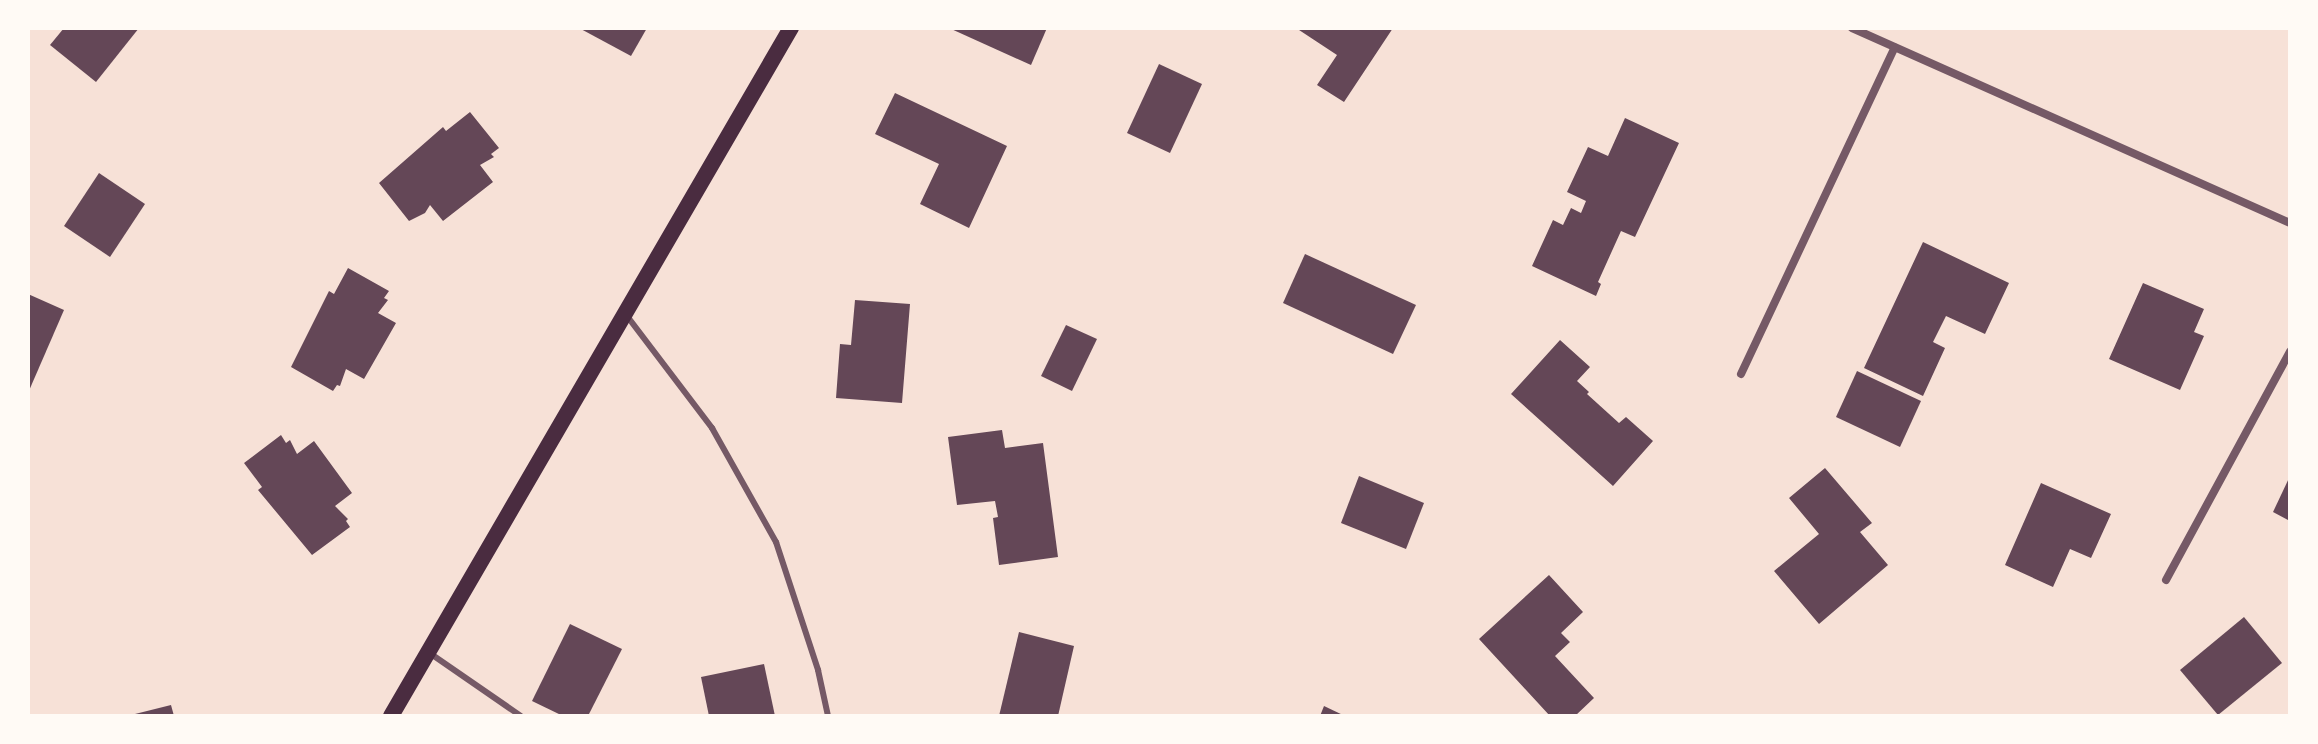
<!DOCTYPE html>
<html>
<head>
<meta charset="utf-8">
<style>
	body { margin:0 }
	#map { position:relative; width:2318px; height:744px; overflow:hidden; background:#f7e1d7; font-family:"IBM Plex Sans",sans-serif }
	div>[style] { position:absolute }
	[style*='--x'] { left:calc(var(--x)*1px); top:calc(var(--y)*1px); width:calc(var(--w)*1px); rotate:calc(var(--a)*1deg) }
	.building>* { inset:0; background:#644757 }
	.service>* { height:6px; margin:-3px; padding:0 3px; transform-origin:3px; border-radius:3px; background:#755966 }
	.minor>* { height:8px; margin:-4px; padding:0 4px; transform-origin:4px; border-radius:4px; background:#755966 }
	.secondary>* { height:16px; margin:-8px; padding:0 8px; transform-origin:8px; border-radius:8px; background:#4a2c40 }
	span { translate:-50% -50%; white-space:nowrap; text-align:center; line-height:1.15; -webkit-text-stroke:6px #fffaf5; paint-order:stroke }
	.frame { position:absolute; inset:0; border:30px solid #fffaf5; pointer-events:none }
</style>
</head>
<body>
<div id="map">
	<div class="building">
		<i style="clip-path:polygon(64px 28px,139px 28px,96px 82px,50px 45px)"></i>
		<i style="clip-path:polygon(579px 28px,647px 28px,631px 56px)"></i>
		<i style="clip-path:polygon(949px 28px,1047px 28px,1031px 65px)"></i>
		<i style="clip-path:polygon(1296px 28px,1393px 28px,1344px 102px,1317px 85px,1337px 55px)"></i>
		<i style="clip-path:polygon(1159px 64px,1202px 84px,1170px 153px,1127px 133px)"></i>
		<i style="clip-path:polygon(895px 93px,1007px 146px,969px 228px,920px 204px,939px 164px,875px 134px)"></i>
		<i style="clip-path:polygon(470px 112px,499px 148px,491px 154px,494px 157px,480px 165px,493px 182px,443px 221px,430px 205px,425px 213px,409px 221px,379px 183px,443px 127px,446px 131px)"></i>
		<i style="clip-path:polygon(1625px 118px,1679px 143px,1635px 237px,1621px 231px,1598px 282px,1601px 284px,1596px 296px,1532px 266px,1553px 220px,1563px 225px,1571px 208px,1581px 213px,1586px 201px,1567px 192px,1588px 147px,1608px 156px)"></i>
		<i style="clip-path:polygon(99px 173px,145px 204px,110px 257px,64px 226px)"></i>
		<i style="clip-path:polygon(1923px 242px,2009px 283px,1985px 334px,1946px 316px,1933px 342px,1945px 348px,1923px 396px,1864px 368px)"></i>
		<i style="clip-path:polygon(1305px 254px,1416px 305px,1393px 354px,1283px 303px)"></i>
		<i style="clip-path:polygon(348px 268px,389px 291px,384px 298px,388px 300px,378px 313px,396px 323px,364px 379px,346px 369px,340px 386px,337px 385px,333px 391px,291px 367px,329px 291px,334px 294px)"></i>
		<i style="clip-path:polygon(2143px 283px,2204px 309px,2194px 332px,2204px 336px,2180px 390px,2109px 359px)"></i>
		<i style="clip-path:polygon(28px 294px,64px 310px,28px 393px)"></i>
		<i style="clip-path:polygon(855px 300px,910px 304px,902px 403px,836px 398px,840px 344px,851px 345px)"></i>
		<i style="clip-path:polygon(1066px 325px,1097px 339px,1072px 391px,1041px 376px)"></i>
		<i style="clip-path:polygon(1560px 340px,1590px 367px,1577px 381px,1589px 392px,1587px 394px,1619px 423px,1626px 417px,1653px 441px,1613px 486px,1511px 394px)"></i>
		<i style="clip-path:polygon(1857px 371px,1921px 401px,1900px 447px,1836px 417px)"></i>
		<i style="clip-path:polygon(1002px 430px,1005px 448px,1043px 443px,1058px 557px,999px 565px,993px 518px,998px 517px,995px 501px,957px 505px,948px 437px)"></i>
		<i style="clip-path:polygon(281px 435px,286px 443px,290px 440px,297px 454px,314px 441px,352px 493px,335px 506px,348px 519px,346px 521px,350px 527px,312px 555px,258px 490px,262px 487px,244px 463px)"></i>
		<i style="clip-path:polygon(1825px 468px,1872px 523px,1860px 532px,1888px 565px,1819px 624px,1774px 571px,1819px 534px,1789px 498px)"></i>
		<i style="clip-path:polygon(1359px 476px,1424px 503px,1406px 549px,1341px 523px)"></i>
		<i style="clip-path:polygon(2290px 476px,2290px 521px,2273px 512px)"></i>
		<i style="clip-path:polygon(2041px 483px,2111px 514px,2091px 558px,2070px 549px,2053px 587px,2005px 565px)"></i>
		<i style="clip-path:polygon(1549px 575px,1583px 612px,1561px 633px,1570px 642px,1555px 656px,1594px 698px,1575px 716px,1550px 716px,1479px 639px)"></i>
		<i style="clip-path:polygon(2244px 617px,2282px 663px,2218px 715px,2180px 670px)"></i>
		<i style="clip-path:polygon(570px 624px,622px 649px,588px 716px,563px 716px,532px 701px)"></i>
		<i style="clip-path:polygon(1019px 632px,1074px 646px,1058px 716px,999px 716px)"></i>
		<i style="clip-path:polygon(764px 664px,775px 716px,709px 716px,701px 677px)"></i>
		<i style="clip-path:polygon(171px 705px,174px 716px,131px 716px,131px 715px)"></i>
		<i style="clip-path:polygon(1324px 706px,1345px 716px,1320px 716px)"></i>
	</div>
	<div class="service">
		<i style="--x:627;--y:316;--w:141;--a:52.8"></i>
		<i style="--x:712;--y:428;--w:131;--a:60.7"></i>
		<i style="--x:776;--y:542;--w:135;--a:71.8"></i>
		<i style="--x:818;--y:670;--w:47;--a:77.7"></i>
		<i style="--x:431;--y:654;--w:109;--a:34.6"></i>
	</div>
	<div class="minor">
		<i style="--x:1852;--y:28;--w:479;--a:24"></i>
		<i style="--x:1741;--y:374;--w:361;--a:-64.8"></i>
		<i style="--x:2166;--y:580;--w:260;--a:-61.5"></i>
	</div>
	<div class="secondary">
		<i style="--x:391;--y:716;--w:796;--a:-59.83"></i>
	</div>
	<div class="frame"></div>
</div>
</body>
</html>
